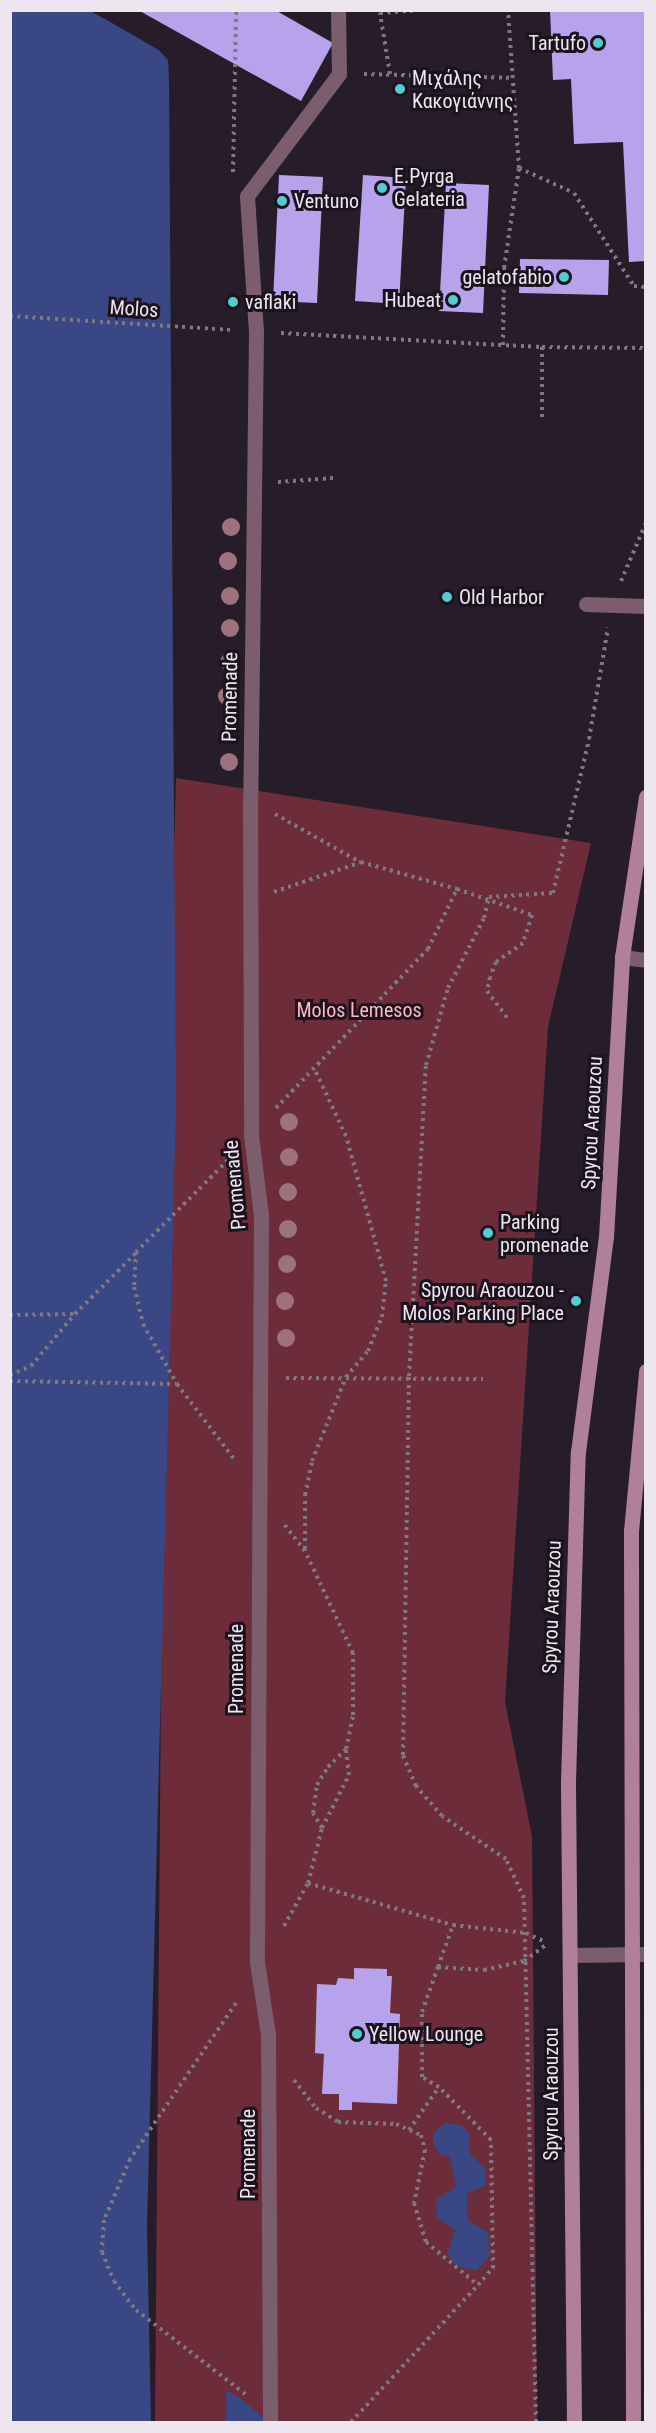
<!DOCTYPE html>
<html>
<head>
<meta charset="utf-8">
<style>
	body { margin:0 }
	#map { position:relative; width:656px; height:2433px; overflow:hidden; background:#271c29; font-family:"Roboto Condensed",sans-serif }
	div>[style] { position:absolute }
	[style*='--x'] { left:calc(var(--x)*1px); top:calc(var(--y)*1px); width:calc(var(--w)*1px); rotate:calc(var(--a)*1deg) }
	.green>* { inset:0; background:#6c2c39 }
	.water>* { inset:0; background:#394784 }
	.pier>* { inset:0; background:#271c29 }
	.building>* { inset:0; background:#b7a3eb }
	.path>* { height:4px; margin-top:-2px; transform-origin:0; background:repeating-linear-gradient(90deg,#807782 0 3px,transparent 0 7.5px) }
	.service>* { height:15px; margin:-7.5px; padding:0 7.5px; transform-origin:7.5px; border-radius:7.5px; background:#7c5d6e }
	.pedestrian>* { height:15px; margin:-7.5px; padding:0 7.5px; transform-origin:7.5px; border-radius:7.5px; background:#7c5d6e }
	.minor>* { height:15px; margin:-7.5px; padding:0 7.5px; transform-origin:7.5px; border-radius:7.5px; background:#7c5d6e }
	.secondary>* { height:15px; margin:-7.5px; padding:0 7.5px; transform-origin:7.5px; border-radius:7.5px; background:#b07f9a }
	.trees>* { width:18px; height:18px; margin:-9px; border-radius:50%; background:#9d727e }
	.dots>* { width:16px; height:16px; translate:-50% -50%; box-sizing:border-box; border:3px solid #1d131f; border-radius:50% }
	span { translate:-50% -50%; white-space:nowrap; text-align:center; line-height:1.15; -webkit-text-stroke:6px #1d131f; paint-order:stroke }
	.poi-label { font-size:20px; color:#ede6ee }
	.right { translate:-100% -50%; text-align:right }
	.left { translate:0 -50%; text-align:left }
	.street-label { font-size:20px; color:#ede6ee }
	.park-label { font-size:20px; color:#feb9c3 }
	.frame { position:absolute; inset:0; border:12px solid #ede6ee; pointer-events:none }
</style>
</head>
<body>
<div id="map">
	<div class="green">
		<i style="clip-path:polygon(176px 778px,591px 843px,548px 1027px,505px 1702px,532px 1836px,537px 2422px,155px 2422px,165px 1201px)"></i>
	</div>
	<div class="water">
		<i style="clip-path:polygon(90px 10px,162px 52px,168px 60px,169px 80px,176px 1108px,147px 2226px,151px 2422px,11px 2422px,10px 11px)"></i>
		<i style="clip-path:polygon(446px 2123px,461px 2125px,470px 2134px,470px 2154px,485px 2168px,486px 2185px,467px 2194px,467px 2220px,488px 2232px,490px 2256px,476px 2271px,457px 2266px,447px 2254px,455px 2230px,437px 2218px,436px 2199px,456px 2187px,450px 2157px,439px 2154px,433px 2143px,434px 2132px)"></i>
		<i style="clip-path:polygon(226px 2391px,235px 2394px,269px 2422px,226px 2422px)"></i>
	</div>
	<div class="pier">
		<i style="clip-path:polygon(96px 10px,157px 44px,170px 57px,168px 60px,155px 46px,90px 11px)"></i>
	</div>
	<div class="building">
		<i style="clip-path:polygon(138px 10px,275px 10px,333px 43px,301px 101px)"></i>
		<i style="clip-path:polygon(550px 10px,646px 10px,646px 261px,629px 262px,623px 142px,574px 144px,571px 79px,553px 80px)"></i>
		<i style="clip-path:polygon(279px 175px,323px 177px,317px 303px,273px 301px)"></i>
		<i style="clip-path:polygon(363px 175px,406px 178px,399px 304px,355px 301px)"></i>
		<i style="clip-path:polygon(446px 183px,489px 185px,483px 313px,439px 311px)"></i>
		<i style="clip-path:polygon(520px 259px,609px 260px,608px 295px,519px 293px)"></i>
		<i style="clip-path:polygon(354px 1968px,387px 1969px,387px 1976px,392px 1976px,390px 2013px,400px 2014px,397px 2104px,352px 2102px,352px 2110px,339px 2110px,339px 2094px,322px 2094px,324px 2054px,315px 2053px,317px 1984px,336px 1985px,338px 1978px,354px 1979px)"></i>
	</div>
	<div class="path">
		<i style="--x:364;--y:74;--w:150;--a:1.5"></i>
		<i style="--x:390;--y:74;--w:62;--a:-99.3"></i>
		<i style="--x:380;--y:13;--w:41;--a:-4.2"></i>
		<i style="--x:519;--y:168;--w:60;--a:24.4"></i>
		<i style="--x:574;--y:193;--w:111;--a:57.2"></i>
		<i style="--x:634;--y:286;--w:12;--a:5"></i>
		<i style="--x:233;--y:172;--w:162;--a:-88.9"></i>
		<i style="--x:10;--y:316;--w:221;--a:3.6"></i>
		<i style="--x:281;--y:333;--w:261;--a:3.1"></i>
		<i style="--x:542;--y:347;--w:104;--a:0.6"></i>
		<i style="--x:503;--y:345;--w:77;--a:-89.3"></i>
		<i style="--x:504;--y:268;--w:101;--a:-81.5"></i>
		<i style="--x:519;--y:168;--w:158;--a:-94"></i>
		<i style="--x:542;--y:347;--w:71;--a:90"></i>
		<i style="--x:278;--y:482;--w:56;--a:-4.1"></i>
		<i style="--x:621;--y:581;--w:63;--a:-66.7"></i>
		<i style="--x:275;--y:814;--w:98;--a:29.5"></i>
		<i style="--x:274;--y:892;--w:92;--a:-19"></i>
		<i style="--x:361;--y:862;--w:100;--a:15.7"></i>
		<i style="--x:276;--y:1108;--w:220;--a:-46.3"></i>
		<i style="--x:428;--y:949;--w:67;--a:-64.2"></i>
		<i style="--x:457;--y:889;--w:79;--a:19.1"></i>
		<i style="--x:532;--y:915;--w:29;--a:108"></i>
		<i style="--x:523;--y:943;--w:33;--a:145"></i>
		<i style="--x:496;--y:962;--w:16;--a:112"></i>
		<i style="--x:490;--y:977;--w:14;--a:102"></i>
		<i style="--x:487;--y:991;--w:34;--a:53"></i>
		<i style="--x:228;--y:1160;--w:130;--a:135"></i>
		<i style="--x:136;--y:1252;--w:35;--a:93"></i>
		<i style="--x:134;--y:1287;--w:38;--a:76"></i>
		<i style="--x:143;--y:1324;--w:69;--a:60.5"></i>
		<i style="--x:177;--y:1384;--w:96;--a:52.7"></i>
		<i style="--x:10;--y:1315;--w:64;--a:-0.9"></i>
		<i style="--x:10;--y:1375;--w:23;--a:-23"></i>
		<i style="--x:31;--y:1366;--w:68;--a:-49.8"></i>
		<i style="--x:75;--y:1314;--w:86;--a:-45"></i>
		<i style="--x:286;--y:1378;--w:197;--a:0.3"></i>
		<i style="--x:10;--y:1381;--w:166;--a:1"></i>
		<i style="--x:305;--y:1549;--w:54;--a:-90"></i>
		<i style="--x:305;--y:1495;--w:35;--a:-78"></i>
		<i style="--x:312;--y:1461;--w:91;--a:-68"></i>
		<i style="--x:346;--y:1377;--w:34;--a:-50"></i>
		<i style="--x:368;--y:1351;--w:37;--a:-68"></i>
		<i style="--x:382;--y:1317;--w:36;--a:-84"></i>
		<i style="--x:386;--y:1281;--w:150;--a:-105.4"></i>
		<i style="--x:346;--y:1136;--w:75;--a:-115.2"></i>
		<i style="--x:322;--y:1828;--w:17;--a:-121"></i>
		<i style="--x:313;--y:1813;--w:28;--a:-82"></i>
		<i style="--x:317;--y:1785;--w:21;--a:-59"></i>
		<i style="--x:328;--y:1767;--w:25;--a:-45"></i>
		<i style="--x:308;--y:1883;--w:151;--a:16.2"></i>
		<i style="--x:453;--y:1925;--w:73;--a:6.3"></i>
		<i style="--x:526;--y:1933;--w:21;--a:25"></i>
		<i style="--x:284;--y:1926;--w:49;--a:-60.8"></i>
		<i style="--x:308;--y:1883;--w:57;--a:-75.7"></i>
		<i style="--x:322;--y:1828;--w:59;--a:-63"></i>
		<i style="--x:349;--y:1775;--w:26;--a:-97"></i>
		<i style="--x:346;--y:1749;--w:35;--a:-78"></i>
		<i style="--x:353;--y:1715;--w:62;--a:-90"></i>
		<i style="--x:353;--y:1653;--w:113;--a:-115.2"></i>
		<i style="--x:305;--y:1551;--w:33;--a:-128"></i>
		<i style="--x:438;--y:1967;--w:45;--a:-70.3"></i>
		<i style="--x:236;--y:2003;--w:189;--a:124.2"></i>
		<i style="--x:130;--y:2159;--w:66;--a:113.1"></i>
		<i style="--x:104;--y:2220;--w:32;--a:94"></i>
		<i style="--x:102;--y:2252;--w:31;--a:68"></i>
		<i style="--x:114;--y:2281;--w:36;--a:53"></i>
		<i style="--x:136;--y:2310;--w:138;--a:37.6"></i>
		<i style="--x:294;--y:2080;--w:36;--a:52"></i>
		<i style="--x:316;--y:2108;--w:26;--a:32"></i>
		<i style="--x:338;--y:2122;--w:58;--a:2"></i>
		<i style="--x:396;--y:2124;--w:27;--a:24"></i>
		<i style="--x:421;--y:2135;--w:16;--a:75"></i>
		<i style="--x:425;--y:2150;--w:54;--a:101.7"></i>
		<i style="--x:414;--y:2203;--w:41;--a:72.9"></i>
		<i style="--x:426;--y:2242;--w:67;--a:39.6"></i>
		<i style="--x:478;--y:2285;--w:23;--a:-49"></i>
		<i style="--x:493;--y:2268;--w:128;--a:-90.9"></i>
		<i style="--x:491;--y:2140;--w:74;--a:-134.5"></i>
		<i style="--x:439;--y:2087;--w:20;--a:-150"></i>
		<i style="--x:422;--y:2077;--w:65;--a:-90"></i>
		<i style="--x:422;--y:2012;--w:48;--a:-70.4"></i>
		<i style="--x:438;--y:1967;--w:46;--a:3.7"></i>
		<i style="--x:484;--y:1970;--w:41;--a:-12.7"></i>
		<i style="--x:524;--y:1961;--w:26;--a:-36"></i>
		<i style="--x:409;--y:2130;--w:52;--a:-55.1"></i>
		<i style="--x:351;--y:2422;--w:187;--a:-47.2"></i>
		<i style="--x:536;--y:2422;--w:524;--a:-91.31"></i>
		<i style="--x:524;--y:1898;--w:43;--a:-114.8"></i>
		<i style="--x:506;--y:1859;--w:77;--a:-146.1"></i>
		<i style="--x:442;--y:1816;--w:40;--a:-131"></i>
		<i style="--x:416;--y:1786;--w:34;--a:-113"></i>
		<i style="--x:403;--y:1755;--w:379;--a:-89.1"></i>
		<i style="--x:409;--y:1376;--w:311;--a:-86.9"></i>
		<i style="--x:426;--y:1065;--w:80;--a:-74.1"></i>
		<i style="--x:448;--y:988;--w:79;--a:-62.8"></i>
		<i style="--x:484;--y:918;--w:22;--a:-77"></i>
		<i style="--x:489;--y:897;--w:64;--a:-3.6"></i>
		<i style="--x:553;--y:893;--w:158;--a:-76.8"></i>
		<i style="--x:589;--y:739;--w:113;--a:-80.3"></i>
	</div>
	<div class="service">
		<i style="--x:256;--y:332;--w:136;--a:-93.8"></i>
		<i style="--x:247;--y:196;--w:153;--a:-53"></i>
		<i style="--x:339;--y:74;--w:64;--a:-90.9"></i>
		<i style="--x:586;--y:604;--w:60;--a:1.9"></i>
		<i style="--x:571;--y:1955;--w:75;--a:-0.8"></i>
	</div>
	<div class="pedestrian">
		<i style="--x:256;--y:332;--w:467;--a:90.7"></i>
		<i style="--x:250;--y:799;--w:336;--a:89.8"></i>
		<i style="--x:251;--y:1135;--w:81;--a:82.9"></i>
		<i style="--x:261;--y:1215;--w:747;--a:90.31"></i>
		<i style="--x:257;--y:1962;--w:74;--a:81.4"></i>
		<i style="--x:268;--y:2035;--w:387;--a:89.7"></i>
	</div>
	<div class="minor">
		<i style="--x:622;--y:957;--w:24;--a:7"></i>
	</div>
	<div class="secondary">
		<i style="--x:574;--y:2422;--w:640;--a:-90.54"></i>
		<i style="--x:568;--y:1782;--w:330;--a:-88.3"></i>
		<i style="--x:578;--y:1452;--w:217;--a:-82.6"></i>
		<i style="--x:606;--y:1237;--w:280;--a:-86.7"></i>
		<i style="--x:622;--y:957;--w:162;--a:-81.5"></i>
		<i style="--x:633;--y:2422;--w:891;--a:-90.13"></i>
		<i style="--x:631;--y:1531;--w:161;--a:-84.6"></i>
	</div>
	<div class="trees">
		<i style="left:231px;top:527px"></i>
		<i style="left:228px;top:561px"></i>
		<i style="left:230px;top:596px"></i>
		<i style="left:230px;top:628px"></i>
		<i style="left:229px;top:662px"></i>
		<i style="left:227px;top:696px"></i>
		<i style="left:229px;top:762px"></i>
		<i style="left:289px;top:1122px"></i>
		<i style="left:289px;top:1157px"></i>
		<i style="left:288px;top:1192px"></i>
		<i style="left:288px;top:1229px"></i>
		<i style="left:287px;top:1264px"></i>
		<i style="left:285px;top:1301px"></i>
		<i style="left:286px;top:1338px"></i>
	</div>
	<div class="dots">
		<i style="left:598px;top:43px;background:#52ccd0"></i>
		<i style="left:400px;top:89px;background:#52ccd0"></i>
		<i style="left:382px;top:188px;background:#52ccd0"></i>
		<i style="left:282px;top:201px;background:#52ccd0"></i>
		<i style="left:564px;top:277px;background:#52ccd0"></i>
		<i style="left:453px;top:300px;background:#52ccd0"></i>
		<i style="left:233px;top:302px;background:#52ccd0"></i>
		<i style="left:447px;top:597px;background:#52ccd0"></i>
		<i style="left:488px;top:1233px;background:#52ccd0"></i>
		<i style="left:576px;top:1301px;background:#52ccd0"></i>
		<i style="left:357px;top:2034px;background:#52ccd0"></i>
	</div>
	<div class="poi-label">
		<span class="right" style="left:586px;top:43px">Tartufo</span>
		<span class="left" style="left:412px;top:90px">Μιχάλης<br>Κακογιάννης</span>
		<span class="left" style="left:394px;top:188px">E.Pyrga<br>Gelateria</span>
		<span class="left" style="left:294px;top:201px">Ventuno</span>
		<span class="right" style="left:552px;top:277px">gelatofabio</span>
		<span class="right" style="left:441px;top:300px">Hubeat</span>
		<span class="left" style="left:245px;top:302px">vaflaki</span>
		<span class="left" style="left:459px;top:597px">Old Harbor</span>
		<span class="left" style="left:500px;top:1234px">Parking<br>promenade</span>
		<span class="right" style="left:564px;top:1302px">Spyrou Araouzou -<br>Molos Parking Place</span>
		<span class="left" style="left:369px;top:2034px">Yellow Lounge</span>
	</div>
	<div class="street-label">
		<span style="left:134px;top:309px;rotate:4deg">Molos</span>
		<span style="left:230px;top:697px;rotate:-89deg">Promenade</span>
		<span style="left:592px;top:1123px;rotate:-87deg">Spyrou Araouzou</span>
		<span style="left:235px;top:1185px;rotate:-95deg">Promenade</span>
		<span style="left:552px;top:1607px;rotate:-88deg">Spyrou Araouzou</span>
		<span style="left:236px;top:1669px;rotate:-90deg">Promenade</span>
		<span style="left:551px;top:2094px;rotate:-90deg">Spyrou Araouzou</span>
		<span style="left:248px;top:2154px;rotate:-90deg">Promenade</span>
	</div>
	<div class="park-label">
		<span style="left:359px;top:1010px">Molos Lemesos</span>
	</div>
	<div class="frame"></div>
</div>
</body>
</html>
